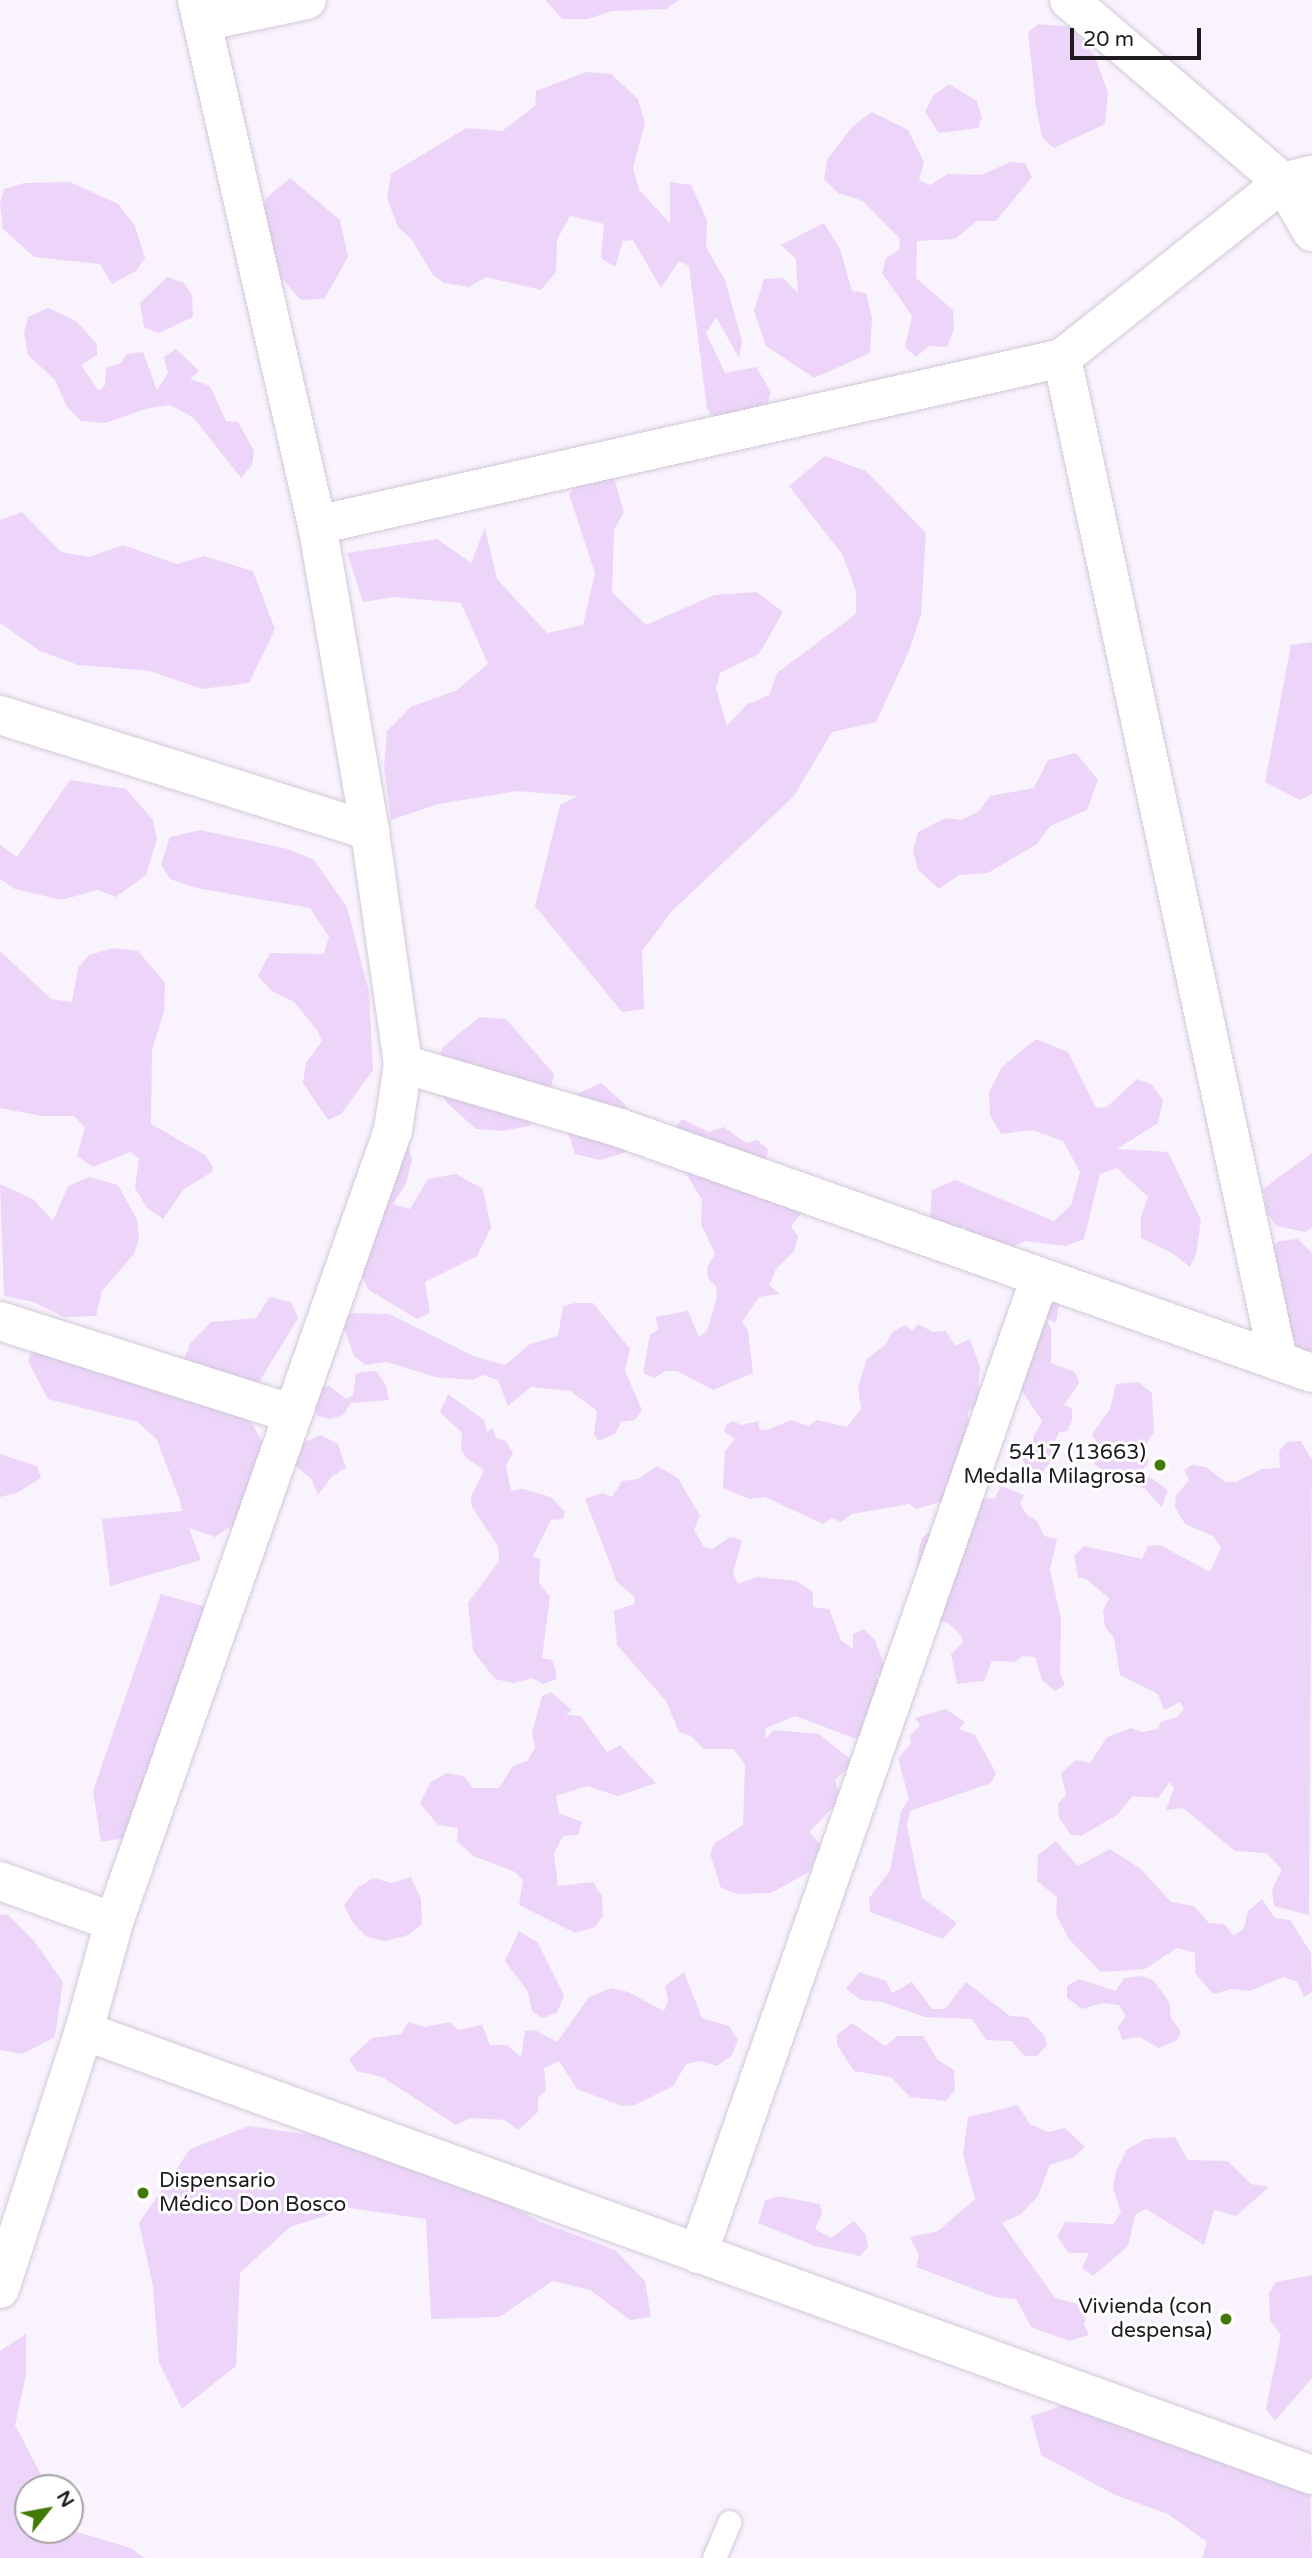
<!DOCTYPE html>
<html>
<head>
<meta charset="utf-8">
<style>
	body { margin:0 }
	#map { position:relative; width:1312px; height:2558px; overflow:hidden; background:#f9f3fd; font-family:"Varela Round",sans-serif }
	div>[style] { position:absolute }
	[style*='--x'] { left:calc(var(--x)*1px); top:calc(var(--y)*1px); width:calc(var(--w)*1px); rotate:calc(var(--a)*1deg) }
	.green>* { inset:0; background:#ecd5f9 }
	.roads { filter:drop-shadow(0 0 2px #d2c8d8) drop-shadow(0 0 2px #d2c8d8) }
	.lane>* { height:23px; margin:-11.5px; padding:0 11.5px; transform-origin:11.5px; border-radius:11.5px; background:#fff }
	.street>* { height:38px; margin:-19px; padding:0 19px; transform-origin:19px; border-radius:19px; background:#fff }
	.dots>* { width:19px; height:19px; translate:-50% -50%; box-sizing:border-box; border:4px solid #fff; border-radius:50% }
	span { translate:-50% -50%; white-space:nowrap; text-align:center; line-height:1.15; -webkit-text-stroke:6px #fff; paint-order:stroke }
	.poi-label { font-size:21px; color:#1e1a20 }
	.right { translate:-100% -50%; text-align:right }
	.left { translate:0 -50%; text-align:left }
	.north { position:absolute; left:14px; top:2474px; width:70px; height:70px; box-sizing:border-box; background:#fff; border:2px solid #a5a3a6; border-radius:50%; rotate:59deg; font-size:19px; font-weight:700; line-height:28px; text-align:center; color:#1e1a20 }
	.north::after { content:''; display:block; margin:auto; width:24px; height:32px; background:#447908; clip-path:polygon(50% 0,100% 100%,50% 72%,0 100%) }
	.scale { position:absolute; left:1070px; top:28px; width:131px; height:32px; box-sizing:border-box; border:4px solid #1e1a20; border-top:0; padding-left:9px; font-size:21px; line-height:24px; white-space:nowrap; color:#1e1a20; -webkit-text-stroke:5px #fff; paint-order:stroke }
</style>
</head>
<body>
<div id="map">
	<div class="green">
		<i style="clip-path:polygon(545px 0,679px 0,666px 9px,612px 11px,588px 19px,562px 19px)"></i>
		<i style="clip-path:polygon(1039px 24px,1071px 27px,1094px 55px,1108px 92px,1105px 124px,1054px 148px,1042px 137px,1036px 107px,1028px 32px)"></i>
		<i style="clip-path:polygon(586px 72px,611px 74px,638px 99px,645px 123px,633px 168px,639px 190px,670px 223px,670px 182px,691px 185px,707px 220px,706px 247px,725px 280px,742px 341px,739px 358px,716px 317px,706px 333px,725px 373px,756px 367px,771px 392px,761px 425px,727px 433px,707px 409px,689px 266px,679px 261px,661px 288px,633px 240px,623px 241px,615px 267px,601px 258px,604px 224px,570px 216px,557px 240px,556px 272px,541px 290px,486px 277px,469px 287px,444px 283px,433px 275px,412px 240px,398px 227px,387px 198px,391px 174px,466px 128px,502px 131px,535px 106px,536px 91px)"></i>
		<i style="clip-path:polygon(949px 84px,977px 101px,982px 118px,978px 128px,939px 133px,925px 112px,933px 96px)"></i>
		<i style="clip-path:polygon(872px 112px,908px 130px,924px 162px,919px 180px,930px 185px,948px 174px,982px 175px,1010px 162px,1025px 163px,1032px 177px,996px 221px,977px 221px,955px 239px,917px 241px,916px 278px,953px 310px,954px 329px,947px 347px,929px 346px,916px 357px,905px 347px,912px 316px,882px 273px,886px 258px,899px 250px,900px 239px,863px 201px,838px 193px,824px 179px,827px 160px,852px 127px)"></i>
		<i style="clip-path:polygon(290px 178px,340px 220px,348px 257px,324px 299px,301px 300px,260px 254px,258px 227px,266px 198px)"></i>
		<i style="clip-path:polygon(70px 182px,118px 204px,135px 226px,145px 258px,136px 271px,112px 284px,100px 264px,34px 257px,3px 229px,0 203px,4px 189px,24px 183px)"></i>
		<i style="clip-path:polygon(824px 223px,840px 249px,852px 291px,866px 293px,872px 318px,870px 353px,814px 378px,766px 346px,754px 311px,764px 279px,783px 278px,798px 293px,796px 259px,781px 245px)"></i>
		<i style="clip-path:polygon(167px 277px,184px 283px,192px 295px,193px 317px,159px 333px,144px 327px,140px 303px)"></i>
		<i style="clip-path:polygon(48px 308px,76px 321px,97px 344px,97px 355px,81px 365px,99px 391px,105px 385px,106px 368px,121px 363px,126px 354px,143px 352px,157px 390px,168px 373px,164px 357px,176px 349px,199px 371px,190px 379px,210px 386px,226px 421px,238px 422px,254px 451px,252px 465px,241px 478px,193px 417px,170px 405px,148px 408px,106px 423px,81px 421px,67px 407px,55px 380px,28px 355px,24px 333px,28px 317px)"></i>
		<i style="clip-path:polygon(825px 456px,866px 471px,926px 533px,921px 615px,909px 651px,876px 722px,832px 732px,794px 796px,672px 911px,642px 951px,644px 1009px,622px 1012px,535px 906px,560px 805px,578px 796px,517px 791px,438px 804px,391px 820px,384px 767px,387px 731px,411px 707px,457px 690px,488px 664px,461px 603px,394px 597px,363px 602px,347px 553px,437px 539px,471px 563px,485px 528px,497px 579px,547px 633px,583px 625px,595px 573px,569px 494px,590px 473px,614px 478px,624px 512px,614px 530px,612px 592px,646px 625px,714px 595px,757px 592px,783px 612px,759px 654px,720px 673px,716px 689px,727px 726px,746px 705px,769px 695px,777px 673px,856px 614px,856px 591px,842px 554px,789px 486px)"></i>
		<i style="clip-path:polygon(22px 512px,61px 552px,89px 557px,123px 545px,177px 564px,204px 556px,253px 571px,275px 629px,249px 683px,202px 689px,150px 671px,78px 665px,40px 651px,0 623px,0 520px)"></i>
		<i style="clip-path:polygon(1312px 642px,1312px 794px,1300px 800px,1265px 782px,1291px 645px)"></i>
		<i style="clip-path:polygon(1076px 753px,1098px 780px,1087px 810px,1050px 826px,1037px 844px,988px 873px,959px 875px,939px 889px,918px 870px,913px 851px,918px 832px,945px 818px,961px 820px,979px 811px,990px 796px,1034px 788px,1048px 760px)"></i>
		<i style="clip-path:polygon(70px 780px,126px 789px,153px 820px,157px 839px,146px 875px,116px 897px,98px 890px,61px 900px,15px 889px,0 879px,0 845px,17px 857px)"></i>
		<i style="clip-path:polygon(200px 830px,288px 849px,314px 860px,347px 907px,369px 992px,373px 1070px,341px 1114px,328px 1120px,303px 1083px,306px 1063px,322px 1041px,317px 1030px,294px 1002px,272px 991px,258px 976px,270px 953px,324px 954px,329px 937px,310px 908px,196px 888px,170px 879px,161px 864px,170px 837px)"></i>
		<i style="clip-path:polygon(114px 948px,138px 951px,165px 983px,164px 1012px,152px 1050px,151px 1124px,205px 1155px,213px 1167px,212px 1172px,184px 1189px,163px 1219px,147px 1208px,135px 1188px,139px 1158px,130px 1152px,93px 1167px,77px 1156px,85px 1127px,74px 1116px,42px 1116px,0 1108px,0 951px,51px 999px,72px 1002px,78px 968px,89px 955px)"></i>
		<i style="clip-path:polygon(480px 1017px,506px 1019px,554px 1074px,544px 1117px,529px 1126px,502px 1131px,476px 1129px,447px 1103px,429px 1072px,444px 1046px)"></i>
		<i style="clip-path:polygon(1036px 1039px,1068px 1052px,1096px 1108px,1107px 1107px,1137px 1079px,1151px 1084px,1163px 1100px,1158px 1123px,1117px 1149px,1168px 1152px,1201px 1220px,1196px 1255px,1190px 1267px,1172px 1253px,1141px 1238px,1141px 1217px,1148px 1197px,1117px 1168px,1100px 1174px,1084px 1239px,1065px 1246px,1025px 1241px,1008px 1249px,984px 1243px,964px 1227px,938px 1230px,930px 1217px,932px 1190px,955px 1180px,1054px 1221px,1071px 1205px,1080px 1172px,1063px 1141px,1032px 1130px,1001px 1134px,990px 1115px,989px 1092px,1002px 1067px)"></i>
		<i style="clip-path:polygon(601px 1083px,625px 1104px,635px 1137px,624px 1153px,600px 1160px,575px 1154px,568px 1132px,577px 1094px)"></i>
		<i style="clip-path:polygon(682px 1119px,709px 1132px,724px 1127px,746px 1143px,757px 1140px,768px 1149px,765px 1170px,802px 1213px,791px 1226px,798px 1237px,794px 1251px,776px 1269px,769px 1285px,780px 1294px,759px 1297px,742px 1322px,748px 1331px,753px 1373px,713px 1390px,677px 1371px,665px 1371px,655px 1378px,643px 1373px,650px 1335px,659px 1329px,655px 1317px,688px 1311px,699px 1337px,707px 1331px,717px 1297px,716px 1286px,708px 1278px,707px 1267px,715px 1254px,701px 1224px,702px 1200px,665px 1139px)"></i>
		<i style="clip-path:polygon(404px 1131px,412px 1160px,406px 1184px,393px 1204px,410px 1209px,428px 1179px,456px 1174px,483px 1189px,491px 1228px,477px 1256px,425px 1282px,430px 1313px,417px 1319px,369px 1290px,358px 1269px)"></i>
		<i style="clip-path:polygon(1312px 1153px,1312px 1228px,1305px 1232px,1276px 1226px,1267px 1213px,1263px 1189px)"></i>
		<i style="clip-path:polygon(90px 1177px,118px 1185px,137px 1220px,139px 1239px,134px 1254px,102px 1291px,96px 1316px,64px 1317px,33px 1302px,4px 1296px,0 1184px,33px 1199px,53px 1221px,68px 1186px)"></i>
		<i style="clip-path:polygon(1298px 1239px,1312px 1253px,1312px 1358px,1298px 1353px,1259px 1258px,1279px 1241px)"></i>
		<i style="clip-path:polygon(1064px 1266px,1081px 1270px,1072px 1297px,1059px 1305px,1056px 1323px,1045px 1318px,1051px 1328px,1051px 1363px,1075px 1372px,1079px 1383px,1064px 1405px,1072px 1408px,1072px 1421px,1067px 1431px,1059px 1432px,1052px 1447px,1055px 1456px,1040px 1475px,1028px 1469px,1022px 1458px,1042px 1421px,1022px 1391px,1007px 1351px)"></i>
		<i style="clip-path:polygon(270px 1297px,291px 1302px,298px 1318px,255px 1389px,248px 1416px,268px 1453px,237px 1522px,215px 1537px,189px 1528px,201px 1560px,110px 1586px,102px 1519px,182px 1511px,180px 1501px,157px 1440px,138px 1422px,48px 1399px,28px 1361px,32px 1351px,181px 1366px,190px 1344px,211px 1322px,256px 1318px)"></i>
		<i style="clip-path:polygon(576px 1303px,593px 1303px,630px 1349px,625px 1371px,642px 1410px,635px 1420px,621px 1422px,615px 1434px,598px 1441px,594px 1434px,597px 1411px,570px 1391px,531px 1387px,508px 1406px,498px 1380px,483px 1375px,472px 1380px,435px 1377px,387px 1362px,365px 1365px,354px 1356px,342px 1322px,349px 1313px,389px 1314px,473px 1356px,505px 1365px,530px 1344px,558px 1336px,563px 1306px)"></i>
		<i style="clip-path:polygon(918px 1324px,933px 1332px,946px 1331px,955px 1346px,970px 1339px,980px 1367px,977px 1403px,968px 1412px,969px 1427px,947px 1500px,916px 1509px,909px 1504px,852px 1514px,841px 1522px,832px 1518px,823px 1524px,765px 1497px,750px 1499px,723px 1488px,725px 1451px,735px 1439px,724px 1431px,726px 1425px,733px 1421px,741px 1425px,759px 1421px,759px 1429px,767px 1430px,791px 1420px,808px 1426px,817px 1420px,847px 1427px,861px 1409px,858px 1387px,867px 1359px,886px 1344px,892px 1332px,905px 1325px,913px 1331px)"></i>
		<i style="clip-path:polygon(376px 1371px,386px 1385px,389px 1400px,351px 1403px,343px 1415px,331px 1419px,317px 1416px,314px 1403px,318px 1388px,330px 1386px,346px 1399px,353px 1395px,356px 1373px)"></i>
		<i style="clip-path:polygon(1138px 1382px,1152px 1393px,1154px 1432px,1147px 1443px,1148px 1464px,1141px 1471px,1168px 1490px,1162px 1507px,1144px 1488px,1117px 1482px,1094px 1464px,1099px 1446px,1092px 1434px,1110px 1409px,1116px 1384px)"></i>
		<i style="clip-path:polygon(448px 1394px,484px 1420px,487px 1432px,493px 1428px,496px 1438px,506px 1441px,513px 1453px,506px 1465px,511px 1491px,523px 1489px,551px 1497px,565px 1512px,563px 1519px,551px 1520px,533px 1556px,540px 1559px,539px 1583px,550px 1597px,542px 1658px,552px 1660px,556px 1670px,556px 1679px,543px 1684px,532px 1678px,514px 1683px,495px 1679px,473px 1651px,468px 1603px,499px 1561px,498px 1546px,472px 1507px,471px 1497px,484px 1470px,466px 1458px,461px 1450px,462px 1433px,440px 1412px)"></i>
		<i style="clip-path:polygon(321px 1435px,338px 1444px,346px 1468px,332px 1476px,318px 1495px,312px 1480px,295px 1465px,302px 1443px)"></i>
		<i style="clip-path:polygon(1301px 1441px,1312px 1460px,1309px 1915px,1274px 1906px,1272px 1889px,1282px 1870px,1267px 1853px,1235px 1851px,1183px 1808px,1166px 1810px,1174px 1788px,1170px 1782px,1158px 1798px,1133px 1796px,1117px 1815px,1081px 1836px,1071px 1835px,1059px 1818px,1058px 1804px,1066px 1795px,1061px 1773px,1076px 1760px,1090px 1763px,1107px 1737px,1131px 1728px,1142px 1732px,1158px 1729px,1161px 1722px,1177px 1717px,1184px 1709px,1180px 1702px,1164px 1710px,1158px 1694px,1120px 1675px,1114px 1638px,1105px 1627px,1103px 1611px,1109px 1598px,1086px 1579px,1078px 1577px,1074px 1556px,1084px 1546px,1142px 1559px,1148px 1546px,1160px 1545px,1210px 1572px,1221px 1548px,1213px 1536px,1185px 1524px,1175px 1507px,1176px 1496px,1189px 1480px,1184px 1470px,1192px 1465px,1206px 1467px,1225px 1482px,1236px 1482px,1262px 1469px,1280px 1468px,1279px 1451px,1287px 1442px)"></i>
		<i style="clip-path:polygon(0 1454px,37px 1466px,41px 1478px,17px 1493px,0 1497px)"></i>
		<i style="clip-path:polygon(657px 1466px,678px 1478px,700px 1516px,694px 1530px,704px 1547px,712px 1549px,730px 1537px,742px 1540px,733px 1573px,738px 1584px,757px 1577px,797px 1581px,813px 1592px,813px 1607px,829px 1609px,841px 1640px,853px 1649px,853px 1634px,864px 1629px,875px 1640px,885px 1667px,876px 1678px,887px 1682px,867px 1743px,795px 1716px,766px 1728px,765px 1739px,774px 1730px,819px 1734px,854px 1762px,835px 1780px,841px 1799px,809px 1832px,821px 1845px,809px 1872px,771px 1893px,738px 1894px,721px 1888px,710px 1854px,715px 1843px,743px 1825px,745px 1764px,733px 1749px,704px 1749px,691px 1736px,679px 1732px,666px 1701px,617px 1645px,614px 1611px,634px 1604px,635px 1597px,617px 1582px,585px 1499px,603px 1493px,612px 1497px,622px 1481px,638px 1479px)"></i>
		<i style="clip-path:polygon(1001px 1486px,1024px 1495px,1020px 1504px,1028px 1516px,1037px 1521px,1044px 1536px,1057px 1539px,1050px 1569px,1061px 1619px,1060px 1674px,1065px 1685px,1055px 1691px,1042px 1680px,1035px 1657px,1022px 1656px,1015px 1662px,992px 1661px,984px 1681px,957px 1684px,951px 1654px,963px 1642px,961px 1635px,948px 1623px,933px 1619px,915px 1592px,919px 1549px,922px 1538px,932px 1531px,937px 1513px,962px 1500px,995px 1498px)"></i>
		<i style="clip-path:polygon(161px 1594px,213px 1609px,166px 1831px,101px 1842px,93px 1791px)"></i>
		<i style="clip-path:polygon(551px 1692px,572px 1710px,566px 1715px,581px 1716px,607px 1752px,620px 1745px,656px 1783px,618px 1796px,587px 1786px,556px 1796px,559px 1813px,582px 1822px,578px 1835px,563px 1836px,554px 1854px,558px 1886px,593px 1882px,602px 1896px,603px 1916px,595px 1927px,575px 1933px,519px 1905px,523px 1880px,515px 1872px,473px 1856px,457px 1841px,458px 1828px,438px 1825px,420px 1803px,430px 1783px,446px 1773px,464px 1776px,473px 1788px,499px 1788px,513px 1766px,527px 1761px,535px 1748px,532px 1733px,542px 1696px)"></i>
		<i style="clip-path:polygon(946px 1709px,965px 1722px,959px 1729px,975px 1735px,996px 1773px,991px 1783px,910px 1811px,907px 1826px,922px 1898px,957px 1923px,943px 1939px,870px 1912px,869px 1898px,890px 1871px,901px 1811px,909px 1799px,898px 1758px,911px 1744px,910px 1736px,920px 1725px,915px 1718px)"></i>
		<i style="clip-path:polygon(1056px 1841px,1078px 1866px,1110px 1849px,1141px 1869px,1171px 1902px,1194px 1906px,1209px 1923px,1224px 1924px,1234px 1936px,1244px 1928px,1248px 1911px,1262px 1899px,1275px 1918px,1290px 1920px,1311px 1953px,1312px 1992px,1304px 1997px,1297px 1982px,1283px 1977px,1250px 1991px,1232px 1989px,1213px 1994px,1195px 1973px,1195px 1953px,1177px 1948px,1145px 1969px,1101px 1972px,1069px 1939px,1056px 1915px,1057px 1897px,1037px 1881px,1038px 1855px)"></i>
		<i style="clip-path:polygon(411px 1877px,421px 1899px,422px 1924px,408px 1935px,386px 1941px,367px 1937px,353px 1923px,344px 1905px,357px 1888px,373px 1878px,392px 1883px)"></i>
		<i style="clip-path:polygon(0 1914px,8px 1915px,34px 1941px,63px 1982px,55px 2037px,22px 2054px,0 2050px)"></i>
		<i style="clip-path:polygon(519px 1931px,538px 1943px,564px 1995px,557px 2013px,542px 2018px,532px 2011px,528px 1992px,505px 1961px)"></i>
		<i style="clip-path:polygon(684px 1972px,702px 2018px,729px 2026px,738px 2040px,732px 2055px,717px 2066px,701px 2061px,686px 2064px,673px 2086px,635px 2105px,622px 2106px,577px 2089px,559px 2061px,544px 2068px,546px 2090px,538px 2098px,538px 2112px,518px 2130px,505px 2120px,471px 2118px,456px 2125px,382px 2077px,357px 2071px,349px 2059px,372px 2038px,401px 2034px,408px 2022px,425px 2027px,450px 2022px,458px 2030px,482px 2025px,490px 2045px,507px 2045px,521px 2057px,525px 2031px,535px 2030px,557px 2042px,589px 1997px,611px 1988px,628px 1992px,664px 2011px,668px 2000px,665px 1986px)"></i>
		<i style="clip-path:polygon(859px 1972px,886px 1981px,892px 1993px,912px 1982px,932px 2009px,945px 2009px,966px 1982px,1010px 2016px,1027px 2017px,1044px 2035px,1047px 2045px,1037px 2056px,1024px 2056px,1012px 2041px,986px 2040px,972px 2019px,925px 2017px,882px 2002px,861px 2000px,846px 1989px)"></i>
		<i style="clip-path:polygon(1140px 1976px,1153px 1980px,1169px 2002px,1171px 2018px,1181px 2032px,1177px 2040px,1159px 2048px,1139px 2037px,1122px 2040px,1118px 2027px,1126px 2016px,1119px 2005px,1102px 2003px,1082px 2009px,1067px 1998px,1067px 1986px,1079px 1979px,1116px 1991px,1124px 1978px)"></i>
		<i style="clip-path:polygon(852px 2023px,885px 2046px,898px 2036px,923px 2036px,937px 2059px,954px 2070px,955px 2090px,946px 2101px,910px 2097px,891px 2077px,854px 2071px,837px 2045px,837px 2035px)"></i>
		<i style="clip-path:polygon(1018px 2105px,1030px 2124px,1048px 2132px,1065px 2128px,1085px 2147px,1074px 2157px,1050px 2165px,1038px 2196px,1021px 2214px,1002px 2223px,1055px 2298px,1089px 2307px,1084px 2324px,1089px 2335px,1069px 2341px,1031px 2327px,1016px 2299px,995px 2297px,916px 2267px,919px 2255px,910px 2237px,938px 2231px,975px 2199px,963px 2154px,968px 2117px)"></i>
		<i style="clip-path:polygon(249px 2126px,326px 2137px,466px 2183px,541px 2222px,615px 2250px,645px 2281px,651px 2317px,630px 2320px,590px 2290px,553px 2281px,499px 2317px,431px 2319px,426px 2219px,349px 2208px,290px 2227px,240px 2273px,236px 2366px,182px 2409px,159px 2363px,153px 2286px,139px 2223px,190px 2149px)"></i>
		<i style="clip-path:polygon(1175px 2137px,1188px 2160px,1228px 2161px,1251px 2184px,1269px 2187px,1236px 2216px,1214px 2210px,1204px 2245px,1146px 2209px,1135px 2215px,1128px 2246px,1093px 2276px,1082px 2268px,1089px 2253px,1069px 2253px,1057px 2237px,1065px 2222px,1113px 2224px,1121px 2212px,1113px 2188px,1116px 2171px,1127px 2149px,1146px 2139px)"></i>
		<i style="clip-path:polygon(778px 2196px,820px 2204px,822px 2214px,815px 2229px,831px 2238px,854px 2221px,866px 2235px,868px 2247px,860px 2256px,815px 2246px,758px 2223px,765px 2201px)"></i>
		<i style="clip-path:polygon(1312px 2275px,1312px 2378px,1275px 2421px,1266px 2409px,1281px 2335px,1270px 2320px,1269px 2293px,1276px 2282px)"></i>
		<i style="clip-path:polygon(26px 2334px,26px 2375px,15px 2425px,48px 2488px,28px 2488px,28px 2530px,70px 2530px,131px 2548px,144px 2558px,0 2558px,0 2351px)"></i>
		<i style="clip-path:polygon(1076px 2401px,1310px 2491px,1312px 2558px,1202px 2558px,1207px 2542px,1168px 2514px,1115px 2495px,1041px 2455px,1031px 2416px)"></i>
	</div>
	<div class="roads">
		<div class="lane">
			<i style="--x:714;--y:2558;--w:39;--a:-67"></i>
		</div>
		<div class="street">
			<i style="--x:1069;--y:0;--w:281;--a:40.4"></i>
			<i style="--x:1283;--y:182;--w:58;--a:59.9"></i>
			<i style="--x:202;--y:22;--w:107;--a:-11.8"></i>
			<i style="--x:1062;--y:358;--w:1025;--a:77.83"></i>
			<i style="--x:317;--y:525;--w:763;--a:-12.63"></i>
			<i style="--x:1062;--y:358;--w:283;--a:-38.5"></i>
			<i style="--x:1283;--y:182;--w:30;--a:-14"></i>
			<i style="--x:0;--y:715;--w:388;--a:17.4"></i>
			<i style="--x:403;--y:1064;--w:226;--a:16.4"></i>
			<i style="--x:620;--y:1128;--w:734;--a:19.5"></i>
			<i style="--x:0;--y:1321;--w:307;--a:17.6"></i>
			<i style="--x:0;--y:1881;--w:121;--a:19.8"></i>
			<i style="--x:84;--y:2031;--w:1306;--a:19.88"></i>
			<i style="--x:698;--y:2254;--w:1034;--a:-70.69"></i>
			<i style="--x:0;--y:2289;--w:271;--a:-72"></i>
			<i style="--x:84;--y:2031;--w:113;--a:-74.6"></i>
			<i style="--x:114;--y:1922;--w:840;--a:-70.59"></i>
			<i style="--x:393;--y:1130;--w:67;--a:-81.4"></i>
			<i style="--x:403;--y:1064;--w:235;--a:-98.1"></i>
			<i style="--x:370;--y:831;--w:311;--a:-99.8"></i>
			<i style="--x:317;--y:525;--w:539;--a:-102.88"></i>
		</div>
	</div>
	<div class="dots">
		<i style="left:1160px;top:1465px;background:#447908"></i>
		<i style="left:143px;top:2193px;background:#447908"></i>
		<i style="left:1226px;top:2319px;background:#447908"></i>
	</div>
	<div class="poi-label">
		<span class="right" style="left:1146px;top:1465px">5417 (13663)<br>Medalla Milagrosa</span>
		<span class="left" style="left:159px;top:2193px">Dispensario<br>Médico Don Bosco</span>
		<span class="right" style="left:1212px;top:2319px">Vivienda (con<br>despensa)</span>
	</div>
	<div class="north">N</div>
	<div class="scale">20 m</div>
</div>
</body>
</html>
